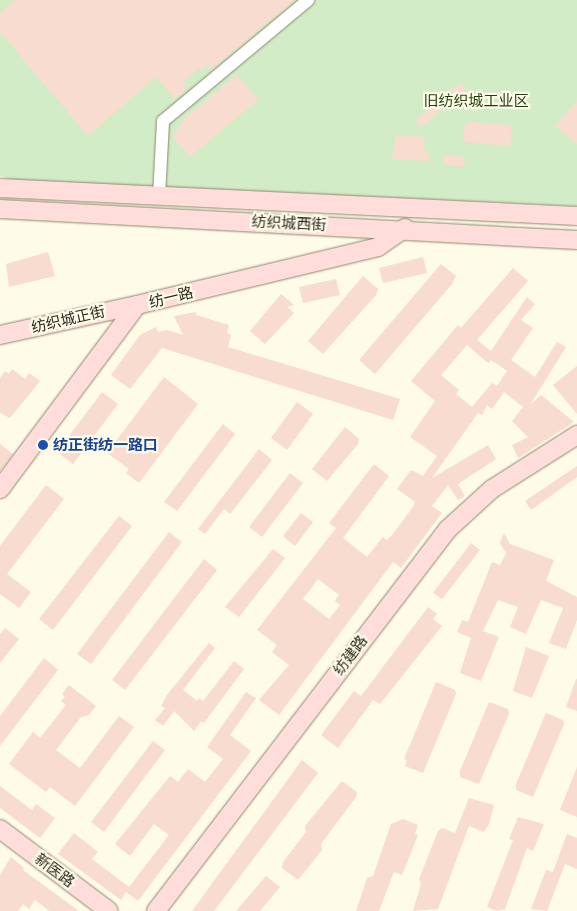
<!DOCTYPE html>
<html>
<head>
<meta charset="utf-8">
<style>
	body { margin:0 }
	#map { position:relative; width:577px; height:911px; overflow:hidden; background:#fefbe9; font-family:Ubuntu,"Noto Sans SC",sans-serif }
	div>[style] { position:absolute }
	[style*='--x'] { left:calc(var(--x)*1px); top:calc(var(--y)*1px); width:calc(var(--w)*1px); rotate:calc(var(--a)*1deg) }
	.green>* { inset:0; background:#d2ecc7 }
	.building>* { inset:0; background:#f8dcd0 }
	.roads { filter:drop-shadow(0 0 1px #8d886e) drop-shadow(0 0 1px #8d886e) }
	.street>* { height:12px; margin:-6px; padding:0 6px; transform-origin:6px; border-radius:6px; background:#fff }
	.secondary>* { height:18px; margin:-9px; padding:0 9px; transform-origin:9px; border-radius:9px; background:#fedddb }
	.dots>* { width:14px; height:14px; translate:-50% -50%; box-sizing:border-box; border:2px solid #fefbe9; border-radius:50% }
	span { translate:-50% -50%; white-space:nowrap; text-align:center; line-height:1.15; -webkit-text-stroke:4.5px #fefbe9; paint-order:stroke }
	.park-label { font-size:15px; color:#1e3f09 }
	.street-label { font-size:15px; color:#2b291e }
	.transit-label { font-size:15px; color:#164399; font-weight:700 }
	.left { translate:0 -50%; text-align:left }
</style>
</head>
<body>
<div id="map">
	<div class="green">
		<i style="clip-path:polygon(0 0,577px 0,577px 206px,18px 181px,0 176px)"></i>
	</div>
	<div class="building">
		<i style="clip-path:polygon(15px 0,295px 0,212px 69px,208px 65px,201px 71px,199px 68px,182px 83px,187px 89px,175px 99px,156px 77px,88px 136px,0 32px,0 13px)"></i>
		<i style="clip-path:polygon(237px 75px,258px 100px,190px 157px,173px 137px,185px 118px)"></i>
		<i style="clip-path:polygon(460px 83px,466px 90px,421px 127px,416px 120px)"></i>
		<i style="clip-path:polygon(577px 100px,577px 144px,555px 126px)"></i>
		<i style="clip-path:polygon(470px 122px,512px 125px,510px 146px,463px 142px,465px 124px)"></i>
		<i style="clip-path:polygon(396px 135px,425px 137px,423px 151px,429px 151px,428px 161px,392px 159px)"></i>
		<i style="clip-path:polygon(444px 155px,465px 157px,464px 167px,444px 165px)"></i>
		<i style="clip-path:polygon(48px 252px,55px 276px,9px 287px,6px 264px)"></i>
		<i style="clip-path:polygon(423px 257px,427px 273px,383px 283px,379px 268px)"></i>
		<i style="clip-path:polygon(441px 264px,456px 276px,452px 284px,375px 374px,359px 360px)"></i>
		<i style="clip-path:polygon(evenodd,513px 268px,528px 281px,477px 340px,491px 351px,527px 297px,535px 304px,521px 320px,533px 328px,511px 360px,535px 377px,557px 342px,566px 347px,530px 405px,541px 395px,574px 422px,518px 458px,512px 445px,528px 437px,512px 421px,523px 407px,504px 392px,492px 409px,487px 405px,482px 415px,478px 413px,432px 478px,488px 445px,496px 459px,458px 484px,465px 496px,458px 500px,448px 485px,432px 506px,442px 513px,401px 568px,393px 562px,279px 715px,259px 700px,289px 665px,272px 652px,277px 645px,257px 630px,336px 528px,329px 523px,374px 464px,389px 476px,343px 538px,367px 557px,383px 537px,387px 540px,392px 535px,413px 507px,415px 502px,397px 489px,411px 470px,423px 476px,437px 456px,410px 437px,435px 401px,411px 381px,458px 325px,461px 328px,513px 268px,467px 345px,488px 363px,491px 360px,507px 371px,497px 386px,492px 383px,472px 407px,456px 394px,459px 390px,441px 375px,467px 345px,513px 268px,318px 579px,339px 595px,335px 601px,340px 605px,329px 619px,303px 599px,318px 579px)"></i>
		<i style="clip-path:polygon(363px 276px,378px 289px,376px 295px,323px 354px,308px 341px)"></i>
		<i style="clip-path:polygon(336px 279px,340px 295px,303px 303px,299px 287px)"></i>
		<i style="clip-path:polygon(281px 294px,294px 305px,287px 307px,294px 313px,265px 344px,250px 331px)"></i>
		<i style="clip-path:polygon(196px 312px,196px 315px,229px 325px,227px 333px,231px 335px,228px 347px,400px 399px,393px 420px,162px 348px,130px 389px,111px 375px,140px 335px,156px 327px,158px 332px,167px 330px,183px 335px,174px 316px)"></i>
		<i style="clip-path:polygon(577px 366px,577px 414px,553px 385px)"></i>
		<i style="clip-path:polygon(12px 369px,25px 379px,29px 373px,40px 381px,10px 418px,0 413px,0 378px,5px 371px,9px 374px)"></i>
		<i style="clip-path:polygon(164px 377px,198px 404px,139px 483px,126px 473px,129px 469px,107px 453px)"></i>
		<i style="clip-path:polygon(102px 392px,118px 404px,73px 464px,57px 452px)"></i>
		<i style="clip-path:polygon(297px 402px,313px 414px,287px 450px,271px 438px)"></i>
		<i style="clip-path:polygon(223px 424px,235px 434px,177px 511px,164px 502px)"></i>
		<i style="clip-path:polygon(345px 427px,359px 439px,358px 444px,327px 481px,312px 469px)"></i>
		<i style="clip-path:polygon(0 444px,13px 454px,0 471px)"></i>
		<i style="clip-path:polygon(259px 449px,272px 460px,230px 514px,224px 509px,205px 534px,198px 529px)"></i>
		<i style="clip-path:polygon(577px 466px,577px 477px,531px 510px,525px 501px)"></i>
		<i style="clip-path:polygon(290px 473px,303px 483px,262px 537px,249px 527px)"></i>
		<i style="clip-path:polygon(46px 485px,64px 499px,7px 574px,31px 592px,19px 608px,0 594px,0 546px)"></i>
		<i style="clip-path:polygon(301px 513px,313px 522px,295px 546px,283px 536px)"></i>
		<i style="clip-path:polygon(119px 516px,132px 526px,53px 630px,39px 619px)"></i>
		<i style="clip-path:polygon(169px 532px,182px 542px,91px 664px,77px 654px)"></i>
		<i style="clip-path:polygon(504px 533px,510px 544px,554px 560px,546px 581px,577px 597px,577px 620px,566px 649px,549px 643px,563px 608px,541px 600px,526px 634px,510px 627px,518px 607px,498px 600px,483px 631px,499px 637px,481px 681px,460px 673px,471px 638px,457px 632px,462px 620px,468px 622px,492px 562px,500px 565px,506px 553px,500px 543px)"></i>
		<i style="clip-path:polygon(471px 543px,480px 550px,442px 599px,433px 593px)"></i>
		<i style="clip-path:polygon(273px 549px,285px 558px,239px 617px,225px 607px)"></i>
		<i style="clip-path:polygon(204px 559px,217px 570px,125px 690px,112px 680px)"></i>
		<i style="clip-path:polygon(428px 607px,437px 614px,433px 619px,442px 626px,380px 704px,373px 700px,338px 748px,321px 735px,354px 691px,361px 696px)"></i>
		<i style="clip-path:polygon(5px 628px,19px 639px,0 663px,0 634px)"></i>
		<i style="clip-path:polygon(209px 643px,215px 648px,183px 690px,197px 701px,199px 698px,203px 701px,234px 661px,244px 669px,204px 723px,201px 721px,194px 731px,174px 711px,163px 726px,155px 720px,165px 708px,161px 706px,167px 695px)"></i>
		<i style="clip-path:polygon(526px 647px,549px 656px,532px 698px,513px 691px)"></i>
		<i style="clip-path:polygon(44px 658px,58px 670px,0 746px,0 716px)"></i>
		<i style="clip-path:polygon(576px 679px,577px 679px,577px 711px,566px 707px)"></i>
		<i style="clip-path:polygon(436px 682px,455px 690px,456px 694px,423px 773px,405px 766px,407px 760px,404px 759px)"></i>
		<i style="clip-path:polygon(69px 685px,96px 706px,89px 715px,81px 717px,56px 750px,80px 768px,119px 716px,134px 727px,75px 806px,50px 787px,46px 792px,9px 764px,33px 732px,40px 738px,66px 705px,61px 701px,65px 697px,62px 694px)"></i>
		<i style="clip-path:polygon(246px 692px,256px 698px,230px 735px,251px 751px,138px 901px,126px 892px,121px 900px,58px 854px,74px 833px,98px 852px,92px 859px,129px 887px,169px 835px,154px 824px,130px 856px,115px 844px,170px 776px,178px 782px,188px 769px,205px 782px,223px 759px,207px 747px)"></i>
		<i style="clip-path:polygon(489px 702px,508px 709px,509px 714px,479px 784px,460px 777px,460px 771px)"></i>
		<i style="clip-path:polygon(546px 713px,563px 720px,564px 724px,533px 797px,516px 790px,516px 784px)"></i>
		<i style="clip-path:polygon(153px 741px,165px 750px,104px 832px,91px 822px)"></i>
		<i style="clip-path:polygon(302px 760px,318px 773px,214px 911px,192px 911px)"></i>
		<i style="clip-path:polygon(577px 767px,577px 817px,560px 810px)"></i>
		<i style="clip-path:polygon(342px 781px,357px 792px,356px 797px,321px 844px,322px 850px,298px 880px,282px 868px,283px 862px,306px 832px,305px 826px)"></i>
		<i style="clip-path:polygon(0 786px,32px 810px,36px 804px,55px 818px,40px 838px,0 808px)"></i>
		<i style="clip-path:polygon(469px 798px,494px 805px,489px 824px,484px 832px,469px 826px,438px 909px,413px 911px,421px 884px,419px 879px,438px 831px,442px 828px,455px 833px)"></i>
		<i style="clip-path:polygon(518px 817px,544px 824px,533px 851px,527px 848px,505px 909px,497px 911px,487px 907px,513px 840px,509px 839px)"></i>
		<i style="clip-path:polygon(403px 819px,418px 825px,415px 834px,418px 835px,402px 875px,394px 872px,379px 911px,356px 911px,367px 878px,373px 876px,391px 824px)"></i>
		<i style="clip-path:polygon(567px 834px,577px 838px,577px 869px,565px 864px,547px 911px,531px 909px,546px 870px,553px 872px)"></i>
		<i style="clip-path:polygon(11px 857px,24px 868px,23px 870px,79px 911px,49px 911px,35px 900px,29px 909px,23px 904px,18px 911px,0 911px,0 875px)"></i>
		<i style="clip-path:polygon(266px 876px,280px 887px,260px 911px,236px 911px)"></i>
	</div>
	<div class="roads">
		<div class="street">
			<i style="--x:159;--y:196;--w:75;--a:-86.9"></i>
			<i style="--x:163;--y:121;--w:189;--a:-39.8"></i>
		</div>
		<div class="secondary">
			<i style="--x:0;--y:188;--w:578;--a:2.78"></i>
			<i style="--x:0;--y:209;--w:578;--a:3.08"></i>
			<i style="--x:0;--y:335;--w:140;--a:-12.4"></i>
			<i style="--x:0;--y:489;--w:229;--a:-53.3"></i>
			<i style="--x:137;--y:305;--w:248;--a:-13.5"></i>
			<i style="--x:378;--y:247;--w:33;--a:-35"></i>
			<i style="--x:0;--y:829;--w:136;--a:37"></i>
			<i style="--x:156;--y:911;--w:479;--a:-52.6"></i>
			<i style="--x:447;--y:530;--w:61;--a:-42.3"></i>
			<i style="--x:492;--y:489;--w:101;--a:-32.4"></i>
		</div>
	</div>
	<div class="dots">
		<i style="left:43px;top:445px;background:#1a4fb4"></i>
	</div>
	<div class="park-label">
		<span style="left:476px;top:101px">旧纺织城工业区</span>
	</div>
	<div class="street-label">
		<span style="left:289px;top:223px;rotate:3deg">纺织城西街</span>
		<span style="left:171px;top:297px;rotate:-14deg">纺一路</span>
		<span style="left:68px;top:319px;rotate:-13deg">纺织城正街</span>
		<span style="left:350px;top:655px;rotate:-53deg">纺建路</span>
		<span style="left:55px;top:870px;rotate:37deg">新医路</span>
	</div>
	<div class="transit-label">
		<span class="left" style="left:53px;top:445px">纺正街纺一路口</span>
	</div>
</div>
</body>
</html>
